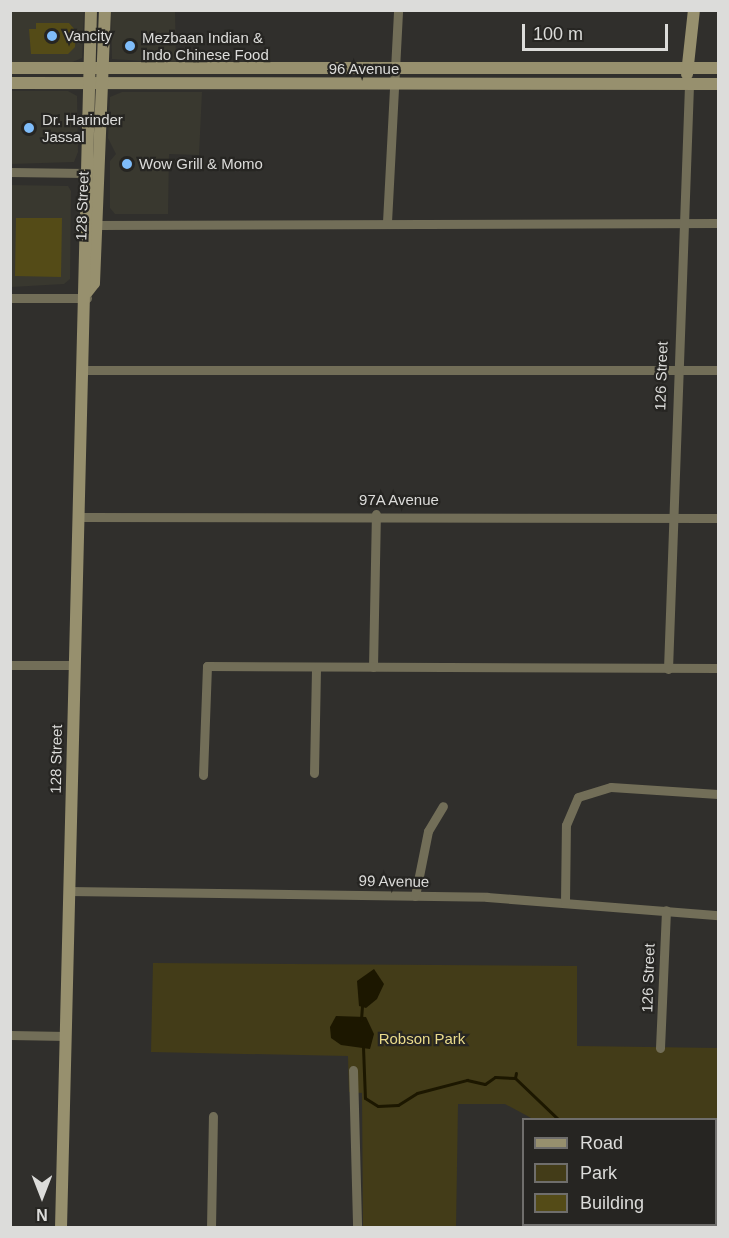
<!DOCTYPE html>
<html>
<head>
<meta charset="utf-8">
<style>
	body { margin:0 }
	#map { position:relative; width:729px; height:1238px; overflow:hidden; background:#302f2c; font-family:Helvetica,sans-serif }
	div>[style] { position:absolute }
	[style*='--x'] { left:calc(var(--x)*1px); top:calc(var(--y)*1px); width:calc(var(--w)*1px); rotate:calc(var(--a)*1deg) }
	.built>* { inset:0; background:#39382f }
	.green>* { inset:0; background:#433c18 }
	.water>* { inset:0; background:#1c1700 }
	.stream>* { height:3px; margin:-1.5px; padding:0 1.5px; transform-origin:1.5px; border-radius:1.5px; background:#1c1700 }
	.building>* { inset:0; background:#544b17 }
	.street>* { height:9px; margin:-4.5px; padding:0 4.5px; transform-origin:4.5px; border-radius:4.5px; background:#726e58 }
	.secondary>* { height:12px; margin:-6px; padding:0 6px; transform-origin:6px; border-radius:6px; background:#97906e }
	.dots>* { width:16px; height:16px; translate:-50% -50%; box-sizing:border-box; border:3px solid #262522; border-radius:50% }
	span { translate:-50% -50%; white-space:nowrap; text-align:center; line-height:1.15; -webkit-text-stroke:4.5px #262522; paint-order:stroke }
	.poi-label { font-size:15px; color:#dcdcda }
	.left { translate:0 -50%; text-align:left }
	.street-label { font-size:15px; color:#dcdcda }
	.park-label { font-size:15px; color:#eadb8b }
	.frame { position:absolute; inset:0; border:12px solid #dcdcda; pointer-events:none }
	.legend { position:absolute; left:522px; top:1118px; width:195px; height:108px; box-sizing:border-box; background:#262522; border:2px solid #6f6e6c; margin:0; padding:8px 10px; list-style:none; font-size:18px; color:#dcdcda }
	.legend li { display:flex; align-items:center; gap:12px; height:30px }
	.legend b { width:30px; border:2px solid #6f6e6c }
	.north { position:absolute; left:12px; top:1166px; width:60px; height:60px; -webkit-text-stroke:4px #262522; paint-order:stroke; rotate:180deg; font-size:16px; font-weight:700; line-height:24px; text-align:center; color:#dcdcda }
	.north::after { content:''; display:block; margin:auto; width:21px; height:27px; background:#dcdcda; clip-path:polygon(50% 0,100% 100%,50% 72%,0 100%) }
	.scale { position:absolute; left:522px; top:24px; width:146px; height:27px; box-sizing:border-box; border:3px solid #dcdcda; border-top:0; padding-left:8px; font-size:18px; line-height:21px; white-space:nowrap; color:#dcdcda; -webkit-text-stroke:4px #262522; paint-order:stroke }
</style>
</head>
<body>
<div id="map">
	<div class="built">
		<i style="clip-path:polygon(11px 11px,84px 11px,82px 58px,70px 63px,11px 62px)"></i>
		<i style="clip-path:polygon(111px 11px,175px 11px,176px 63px,112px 59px)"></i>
		<i style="clip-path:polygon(11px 91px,68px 91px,77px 96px,78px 152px,74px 162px,11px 164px)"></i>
		<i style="clip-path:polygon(202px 92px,199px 155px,169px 154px,168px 214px,115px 214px,110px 208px,110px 161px,116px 154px,108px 138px,110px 97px,122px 92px)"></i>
		<i style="clip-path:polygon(11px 185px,68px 186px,71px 191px,70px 279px,64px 284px,11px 287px)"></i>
	</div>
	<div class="green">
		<i style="clip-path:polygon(153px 963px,577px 966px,577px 1046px,718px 1048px,718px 1227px,570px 1227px,716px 1224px,716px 1120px,533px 1119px,505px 1104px,458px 1104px,456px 1227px,363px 1227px,362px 1093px,349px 1092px,348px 1056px,151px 1052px)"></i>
	</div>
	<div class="water">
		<i style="clip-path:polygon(374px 969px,384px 984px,377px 999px,366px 1008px,359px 1006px,357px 981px)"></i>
		<i style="clip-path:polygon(336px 1016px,366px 1017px,374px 1034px,370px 1049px,341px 1045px,331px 1038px,330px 1027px)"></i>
	</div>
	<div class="stream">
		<i style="--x:361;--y:1020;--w:15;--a:-86"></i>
		<i style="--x:363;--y:1047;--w:51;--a:87.8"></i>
		<i style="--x:365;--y:1098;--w:15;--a:32"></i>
		<i style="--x:378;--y:1106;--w:20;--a:-3"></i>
		<i style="--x:398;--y:1105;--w:22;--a:-32"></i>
		<i style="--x:417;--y:1093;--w:52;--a:-14.6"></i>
		<i style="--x:467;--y:1080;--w:18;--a:13"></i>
		<i style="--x:485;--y:1084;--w:12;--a:-35"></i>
		<i style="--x:495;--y:1077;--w:20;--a:3"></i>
		<i style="--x:515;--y:1078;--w:5;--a:-79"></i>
		<i style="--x:515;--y:1078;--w:61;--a:43.7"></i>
	</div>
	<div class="building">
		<i style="clip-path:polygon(36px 23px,69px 23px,76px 31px,75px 47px,68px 54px,31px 54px,29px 29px,36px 29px)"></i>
		<i style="clip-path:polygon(16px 218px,62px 218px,61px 277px,15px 276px)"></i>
	</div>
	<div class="street">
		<i style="--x:10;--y:172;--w:75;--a:0.8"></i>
		<i style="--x:387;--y:222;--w:212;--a:-87"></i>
		<i style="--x:96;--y:225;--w:622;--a:-0.18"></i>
		<i style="--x:10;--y:298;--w:77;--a:0"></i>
		<i style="--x:83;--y:370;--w:635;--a:0"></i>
		<i style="--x:79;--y:517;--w:639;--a:0.09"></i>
		<i style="--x:10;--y:665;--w:62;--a:0"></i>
		<i style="--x:373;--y:667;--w:153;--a:-88.9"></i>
		<i style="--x:668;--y:669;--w:585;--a:-87.94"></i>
		<i style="--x:314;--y:773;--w:106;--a:-88.9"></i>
		<i style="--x:203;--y:775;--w:109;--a:-87.9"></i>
		<i style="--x:207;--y:666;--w:511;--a:0.22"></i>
		<i style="--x:68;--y:891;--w:419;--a:0.8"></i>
		<i style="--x:487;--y:897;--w:232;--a:4.5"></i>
		<i style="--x:415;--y:896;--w:66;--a:-78.7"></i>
		<i style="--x:428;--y:831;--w:29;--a:-59"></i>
		<i style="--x:565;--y:902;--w:77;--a:-89.3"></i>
		<i style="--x:566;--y:825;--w:30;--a:-67"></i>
		<i style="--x:578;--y:797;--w:34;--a:-17"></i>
		<i style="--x:611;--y:787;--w:107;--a:3.7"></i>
		<i style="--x:10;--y:1035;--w:56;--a:1"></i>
		<i style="--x:660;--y:1048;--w:138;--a:-87.5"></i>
		<i style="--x:353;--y:1070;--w:158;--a:88.5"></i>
		<i style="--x:211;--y:1228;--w:112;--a:-89"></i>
	</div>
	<div class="secondary">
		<i style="--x:10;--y:68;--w:708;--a:0"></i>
		<i style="--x:687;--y:74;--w:64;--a:-83.8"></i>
		<i style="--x:10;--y:83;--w:708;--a:0.08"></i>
		<i style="--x:87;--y:292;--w:11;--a:-52"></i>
		<i style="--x:94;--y:283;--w:273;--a:-87.7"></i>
		<i style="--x:61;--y:1228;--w:1218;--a:-88.59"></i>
	</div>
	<div class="dots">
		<i style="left:52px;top:36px;background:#7fbdfa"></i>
		<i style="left:130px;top:46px;background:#7fbdfa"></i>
		<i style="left:29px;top:128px;background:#7fbdfa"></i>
		<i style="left:127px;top:164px;background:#7fbdfa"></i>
	</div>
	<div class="poi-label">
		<span class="left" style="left:64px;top:36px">Vancity</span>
		<span class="left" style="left:142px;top:46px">Mezbaan Indian &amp;<br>Indo Chinese Food</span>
		<span class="left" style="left:42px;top:128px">Dr. Harinder<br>Jassal</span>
		<span class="left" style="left:139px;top:164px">Wow Grill &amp; Momo</span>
	</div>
	<div class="street-label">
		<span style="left:364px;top:69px">96 Avenue</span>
		<span style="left:82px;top:206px;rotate:-88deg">128 Street</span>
		<span style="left:661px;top:376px;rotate:-88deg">126 Street</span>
		<span style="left:399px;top:500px">97A Avenue</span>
		<span style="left:56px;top:759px;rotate:-89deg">128 Street</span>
		<span style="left:394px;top:881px;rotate:1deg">99 Avenue</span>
		<span style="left:648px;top:978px;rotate:-88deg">126 Street</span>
	</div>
	<div class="park-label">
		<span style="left:422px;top:1039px">Robson Park</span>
	</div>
	<div class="frame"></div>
	<ul class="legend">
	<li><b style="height:8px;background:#97906e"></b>Road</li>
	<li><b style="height:16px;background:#433c18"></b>Park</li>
	<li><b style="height:16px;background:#544b17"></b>Building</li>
	</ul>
	<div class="north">N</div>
	<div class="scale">100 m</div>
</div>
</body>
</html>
